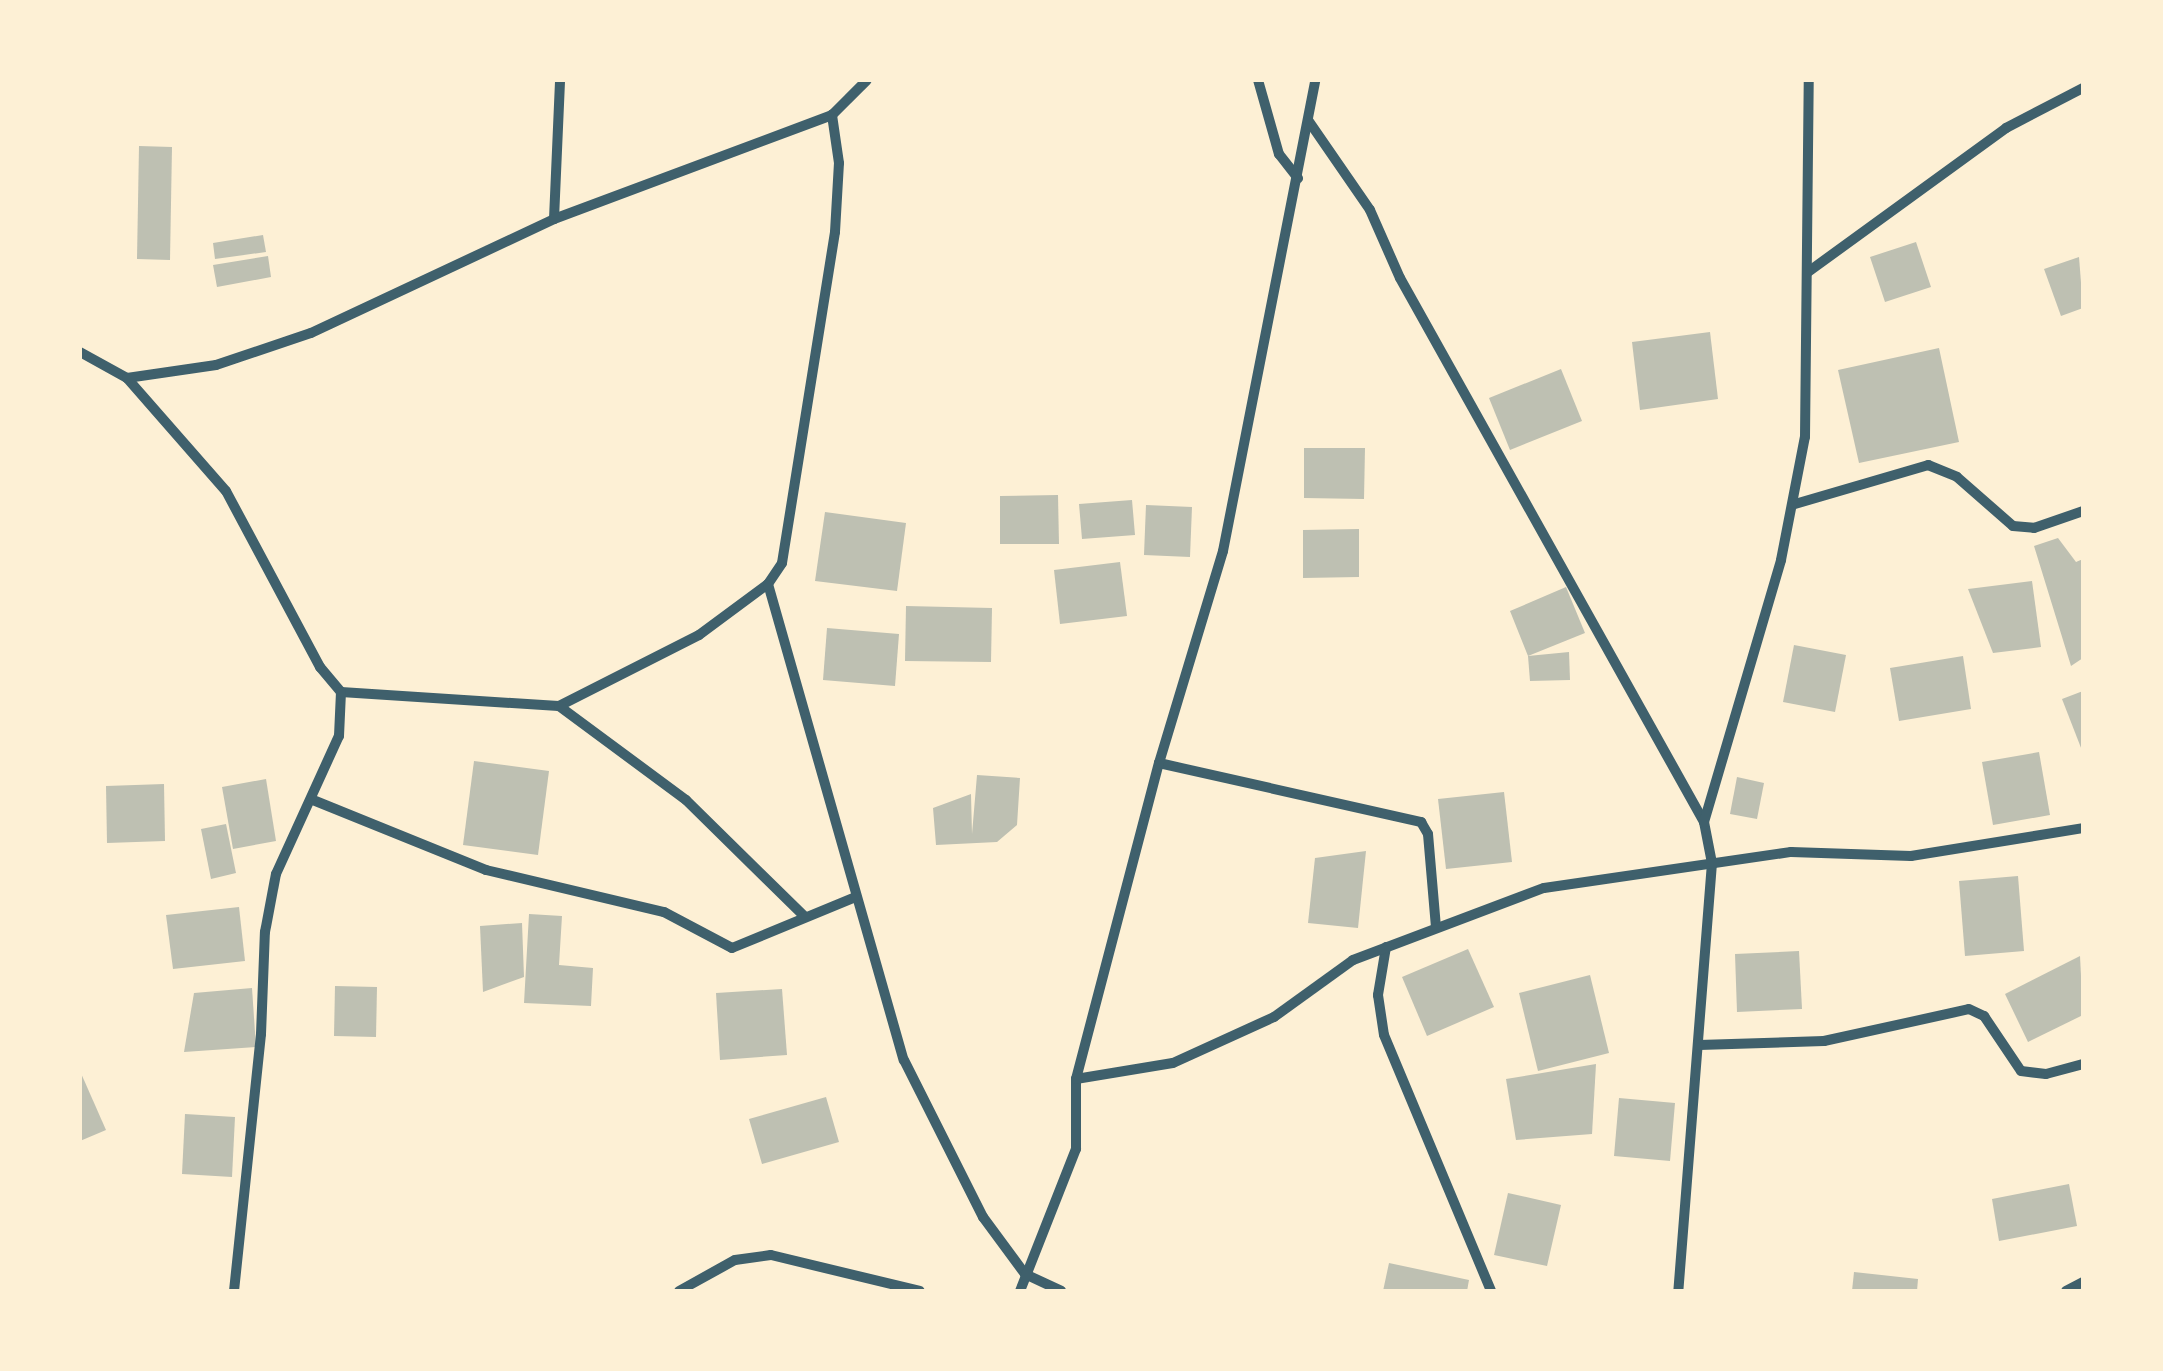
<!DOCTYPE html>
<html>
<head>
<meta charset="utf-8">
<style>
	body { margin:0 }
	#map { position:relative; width:2163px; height:1371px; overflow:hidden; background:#fdf0d5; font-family:"Noto Sans",sans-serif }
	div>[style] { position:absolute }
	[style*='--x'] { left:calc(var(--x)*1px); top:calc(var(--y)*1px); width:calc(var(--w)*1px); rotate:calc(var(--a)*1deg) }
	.building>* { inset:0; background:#bec0b2 }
	.minor>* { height:10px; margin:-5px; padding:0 5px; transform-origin:5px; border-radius:5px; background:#3f606c }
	span { translate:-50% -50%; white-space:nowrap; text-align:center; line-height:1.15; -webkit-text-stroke:9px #fdf0d5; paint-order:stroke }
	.frame { position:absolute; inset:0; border:82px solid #fdf0d5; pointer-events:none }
</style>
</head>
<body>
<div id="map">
	<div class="building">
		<i style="clip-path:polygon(139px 146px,172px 147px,170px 260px,137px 259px)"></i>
		<i style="clip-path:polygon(263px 235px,266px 252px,215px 259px,213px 243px)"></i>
		<i style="clip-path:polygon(1916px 242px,1931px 287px,1885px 302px,1870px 257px)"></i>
		<i style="clip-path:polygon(268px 256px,271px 277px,217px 287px,213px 265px)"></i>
		<i style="clip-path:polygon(2079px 257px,2083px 308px,2061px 316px,2044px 269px)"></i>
		<i style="clip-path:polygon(1710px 332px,1718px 399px,1640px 410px,1632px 342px)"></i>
		<i style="clip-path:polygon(1939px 348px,1959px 442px,1859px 463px,1838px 370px)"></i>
		<i style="clip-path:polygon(1561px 369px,1582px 421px,1510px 450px,1489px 398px)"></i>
		<i style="clip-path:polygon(1304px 448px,1365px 448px,1364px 499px,1304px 498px)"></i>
		<i style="clip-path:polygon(1058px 495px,1059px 544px,1000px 544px,1000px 496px)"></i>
		<i style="clip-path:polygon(1132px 500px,1135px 535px,1082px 539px,1079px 504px)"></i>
		<i style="clip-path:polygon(1146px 505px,1192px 507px,1190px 557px,1144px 555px)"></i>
		<i style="clip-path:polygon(825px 512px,906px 523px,897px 591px,815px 581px)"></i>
		<i style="clip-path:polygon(1359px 529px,1359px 577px,1303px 578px,1303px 530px)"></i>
		<i style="clip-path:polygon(2058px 538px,2076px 562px,2083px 559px,2083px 658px,2071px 666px,2034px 546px)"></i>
		<i style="clip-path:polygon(1120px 562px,1127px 616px,1060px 624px,1054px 570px)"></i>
		<i style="clip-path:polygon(2032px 581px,2041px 647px,1993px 653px,1968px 589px)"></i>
		<i style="clip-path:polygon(1566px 587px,1585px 633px,1528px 656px,1510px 611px)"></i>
		<i style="clip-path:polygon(906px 606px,992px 608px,991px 662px,905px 661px)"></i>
		<i style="clip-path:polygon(827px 628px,899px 634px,895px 686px,823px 680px)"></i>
		<i style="clip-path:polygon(1794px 645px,1846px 655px,1835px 712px,1783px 702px)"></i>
		<i style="clip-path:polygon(1569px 652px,1570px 680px,1530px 681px,1528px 656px)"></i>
		<i style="clip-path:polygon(1963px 656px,1971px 709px,1899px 721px,1890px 668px)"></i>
		<i style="clip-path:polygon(2083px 691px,2083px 753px,2062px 699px)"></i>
		<i style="clip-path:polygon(2039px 752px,2050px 815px,1993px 825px,1982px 762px)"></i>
		<i style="clip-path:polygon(474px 761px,549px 771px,538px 855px,463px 845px)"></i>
		<i style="clip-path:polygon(977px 775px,1020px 778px,1017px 825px,997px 842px,936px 845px,933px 808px,971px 794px,972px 834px)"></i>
		<i style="clip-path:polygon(1737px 777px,1764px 783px,1757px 819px,1730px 814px)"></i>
		<i style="clip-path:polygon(266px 779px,276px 841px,233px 849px,222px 787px)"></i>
		<i style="clip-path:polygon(164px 784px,165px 841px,107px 843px,106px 786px)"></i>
		<i style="clip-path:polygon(1504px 792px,1512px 862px,1446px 869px,1438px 799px)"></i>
		<i style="clip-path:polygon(226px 824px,236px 873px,211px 879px,201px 829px)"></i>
		<i style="clip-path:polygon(1366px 851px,1358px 928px,1308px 923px,1315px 858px)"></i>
		<i style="clip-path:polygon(2018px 876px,2024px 951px,1965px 956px,1959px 881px)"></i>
		<i style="clip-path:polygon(239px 907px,245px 961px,173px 969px,166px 915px)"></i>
		<i style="clip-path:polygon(529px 914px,562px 916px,559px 965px,593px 968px,591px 1006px,524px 1003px)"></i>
		<i style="clip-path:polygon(522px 923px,524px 977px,483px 992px,480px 926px)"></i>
		<i style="clip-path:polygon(1468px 949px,1494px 1007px,1427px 1036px,1402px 977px)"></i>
		<i style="clip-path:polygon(1799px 951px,1802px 1009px,1737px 1012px,1735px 954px)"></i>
		<i style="clip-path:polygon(2080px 956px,2083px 1015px,2028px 1042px,2005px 994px)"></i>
		<i style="clip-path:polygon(1590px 975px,1609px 1053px,1538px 1071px,1519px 993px)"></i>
		<i style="clip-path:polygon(335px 986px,377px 987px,376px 1037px,334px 1036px)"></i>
		<i style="clip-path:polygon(252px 988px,256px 1047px,184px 1052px,194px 993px)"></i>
		<i style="clip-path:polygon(782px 989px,787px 1055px,720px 1060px,716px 993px)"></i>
		<i style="clip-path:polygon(1596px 1064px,1592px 1134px,1516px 1140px,1506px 1079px)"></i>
		<i style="clip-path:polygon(80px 1071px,106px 1130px,80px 1141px)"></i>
		<i style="clip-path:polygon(826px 1097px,839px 1142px,762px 1164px,749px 1119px)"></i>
		<i style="clip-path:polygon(1619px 1098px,1675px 1103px,1670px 1161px,1614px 1156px)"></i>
		<i style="clip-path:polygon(185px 1114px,235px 1117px,232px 1177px,182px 1174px)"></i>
		<i style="clip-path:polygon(2069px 1184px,2077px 1226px,1999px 1241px,1992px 1199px)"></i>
		<i style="clip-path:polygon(1508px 1193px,1561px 1205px,1547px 1266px,1494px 1255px)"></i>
		<i style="clip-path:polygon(1389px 1263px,1469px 1280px,1467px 1291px,1383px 1291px)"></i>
		<i style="clip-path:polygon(1854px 1272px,1918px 1279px,1917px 1291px,1852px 1291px)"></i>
	</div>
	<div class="minor">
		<i style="--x:1258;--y:80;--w:77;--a:74.2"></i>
		<i style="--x:1279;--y:154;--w:31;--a:52"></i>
		<i style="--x:1308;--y:120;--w:109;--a:55.4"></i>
		<i style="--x:1370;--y:210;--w:74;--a:66.2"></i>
		<i style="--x:1400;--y:278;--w:623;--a:60.8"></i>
		<i style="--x:1704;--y:822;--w:42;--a:79"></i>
		<i style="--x:1712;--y:863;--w:429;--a:94.5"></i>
		<i style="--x:554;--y:219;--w:139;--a:-87.5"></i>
		<i style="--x:1808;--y:272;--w:245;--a:-36"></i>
		<i style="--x:2006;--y:128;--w:87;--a:-27.5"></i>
		<i style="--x:80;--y:352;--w:54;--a:29"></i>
		<i style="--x:127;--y:378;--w:150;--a:48.8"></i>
		<i style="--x:226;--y:491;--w:200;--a:61.9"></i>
		<i style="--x:320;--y:667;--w:33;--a:50"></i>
		<i style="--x:341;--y:692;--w:218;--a:3.7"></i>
		<i style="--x:559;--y:706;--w:157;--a:-26.9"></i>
		<i style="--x:699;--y:635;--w:86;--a:-36.5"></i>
		<i style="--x:768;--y:584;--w:25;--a:-56"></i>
		<i style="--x:782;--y:563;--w:335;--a:-80.9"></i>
		<i style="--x:835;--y:232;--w:69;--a:-86.7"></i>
		<i style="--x:839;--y:163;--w:49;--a:-98.3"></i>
		<i style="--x:127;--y:378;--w:90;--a:-8.3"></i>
		<i style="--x:216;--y:365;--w:100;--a:-18.6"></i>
		<i style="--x:311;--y:333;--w:268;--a:-25.1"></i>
		<i style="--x:554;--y:219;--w:297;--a:-20.5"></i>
		<i style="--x:832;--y:115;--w:49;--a:-45"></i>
		<i style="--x:1795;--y:504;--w:139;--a:-16.3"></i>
		<i style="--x:1928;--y:465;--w:31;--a:22"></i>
		<i style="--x:1957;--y:477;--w:74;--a:41.2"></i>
		<i style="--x:2013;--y:526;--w:21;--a:5"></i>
		<i style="--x:2034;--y:528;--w:52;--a:-19.1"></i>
		<i style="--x:768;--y:584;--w:495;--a:74.1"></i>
		<i style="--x:904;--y:1060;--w:176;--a:63.3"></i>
		<i style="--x:983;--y:1217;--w:71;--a:53.6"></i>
		<i style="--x:1025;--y:1274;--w:40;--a:25"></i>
		<i style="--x:559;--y:706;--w:158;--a:36.5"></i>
		<i style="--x:686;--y:800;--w:165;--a:44.5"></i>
		<i style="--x:1159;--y:763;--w:269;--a:12.7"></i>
		<i style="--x:1421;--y:822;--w:14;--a:60"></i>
		<i style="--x:1428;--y:834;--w:93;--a:85.1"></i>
		<i style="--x:313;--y:800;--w:187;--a:22"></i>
		<i style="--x:486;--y:870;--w:183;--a:13.3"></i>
		<i style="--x:664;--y:912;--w:77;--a:27.9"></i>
		<i style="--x:732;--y:948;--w:134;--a:-22.4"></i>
		<i style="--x:1704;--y:822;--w:273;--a:-73.6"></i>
		<i style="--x:1781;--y:560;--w:125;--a:-79"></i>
		<i style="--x:1805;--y:437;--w:357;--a:-89.4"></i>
		<i style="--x:1386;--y:947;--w:49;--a:99.5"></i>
		<i style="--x:1378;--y:995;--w:40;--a:81.5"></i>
		<i style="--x:1384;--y:1035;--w:277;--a:67.3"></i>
		<i style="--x:1699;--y:1045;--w:125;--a:-1.8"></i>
		<i style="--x:1824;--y:1041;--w:148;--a:-12.4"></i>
		<i style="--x:1969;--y:1009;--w:17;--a:25"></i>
		<i style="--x:1984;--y:1016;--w:66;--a:56.1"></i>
		<i style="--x:2021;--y:1071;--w:25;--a:7"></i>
		<i style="--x:2046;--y:1074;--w:38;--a:-15"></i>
		<i style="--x:1076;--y:1079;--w:98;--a:-9.4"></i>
		<i style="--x:1173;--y:1063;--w:111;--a:-24.5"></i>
		<i style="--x:1274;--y:1017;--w:97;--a:-35.8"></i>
		<i style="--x:1353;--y:960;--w:204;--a:-20.7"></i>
		<i style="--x:1544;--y:888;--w:250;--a:-8.3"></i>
		<i style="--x:1791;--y:852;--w:120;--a:1.9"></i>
		<i style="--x:1911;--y:856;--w:174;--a:-9.2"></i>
		<i style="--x:234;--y:1291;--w:258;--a:-84"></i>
		<i style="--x:261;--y:1034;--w:102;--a:-87.8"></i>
		<i style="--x:265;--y:932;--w:59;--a:-79.3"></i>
		<i style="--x:276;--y:874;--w:152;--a:-65.5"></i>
		<i style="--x:339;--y:736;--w:44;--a:-87.4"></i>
		<i style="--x:679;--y:1291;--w:64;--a:-29"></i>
		<i style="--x:735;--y:1260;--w:36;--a:-8"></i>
		<i style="--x:771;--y:1255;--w:153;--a:13.6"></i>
		<i style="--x:1020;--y:1291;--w:153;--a:-68.5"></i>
		<i style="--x:1076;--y:1149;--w:70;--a:-90"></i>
		<i style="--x:1076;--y:1079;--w:327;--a:-75.3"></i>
		<i style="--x:1159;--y:763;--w:221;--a:-73.2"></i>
		<i style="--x:1223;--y:551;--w:480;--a:-78.9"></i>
		<i style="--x:2066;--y:1291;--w:19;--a:-28"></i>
	</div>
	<div class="frame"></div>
</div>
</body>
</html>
